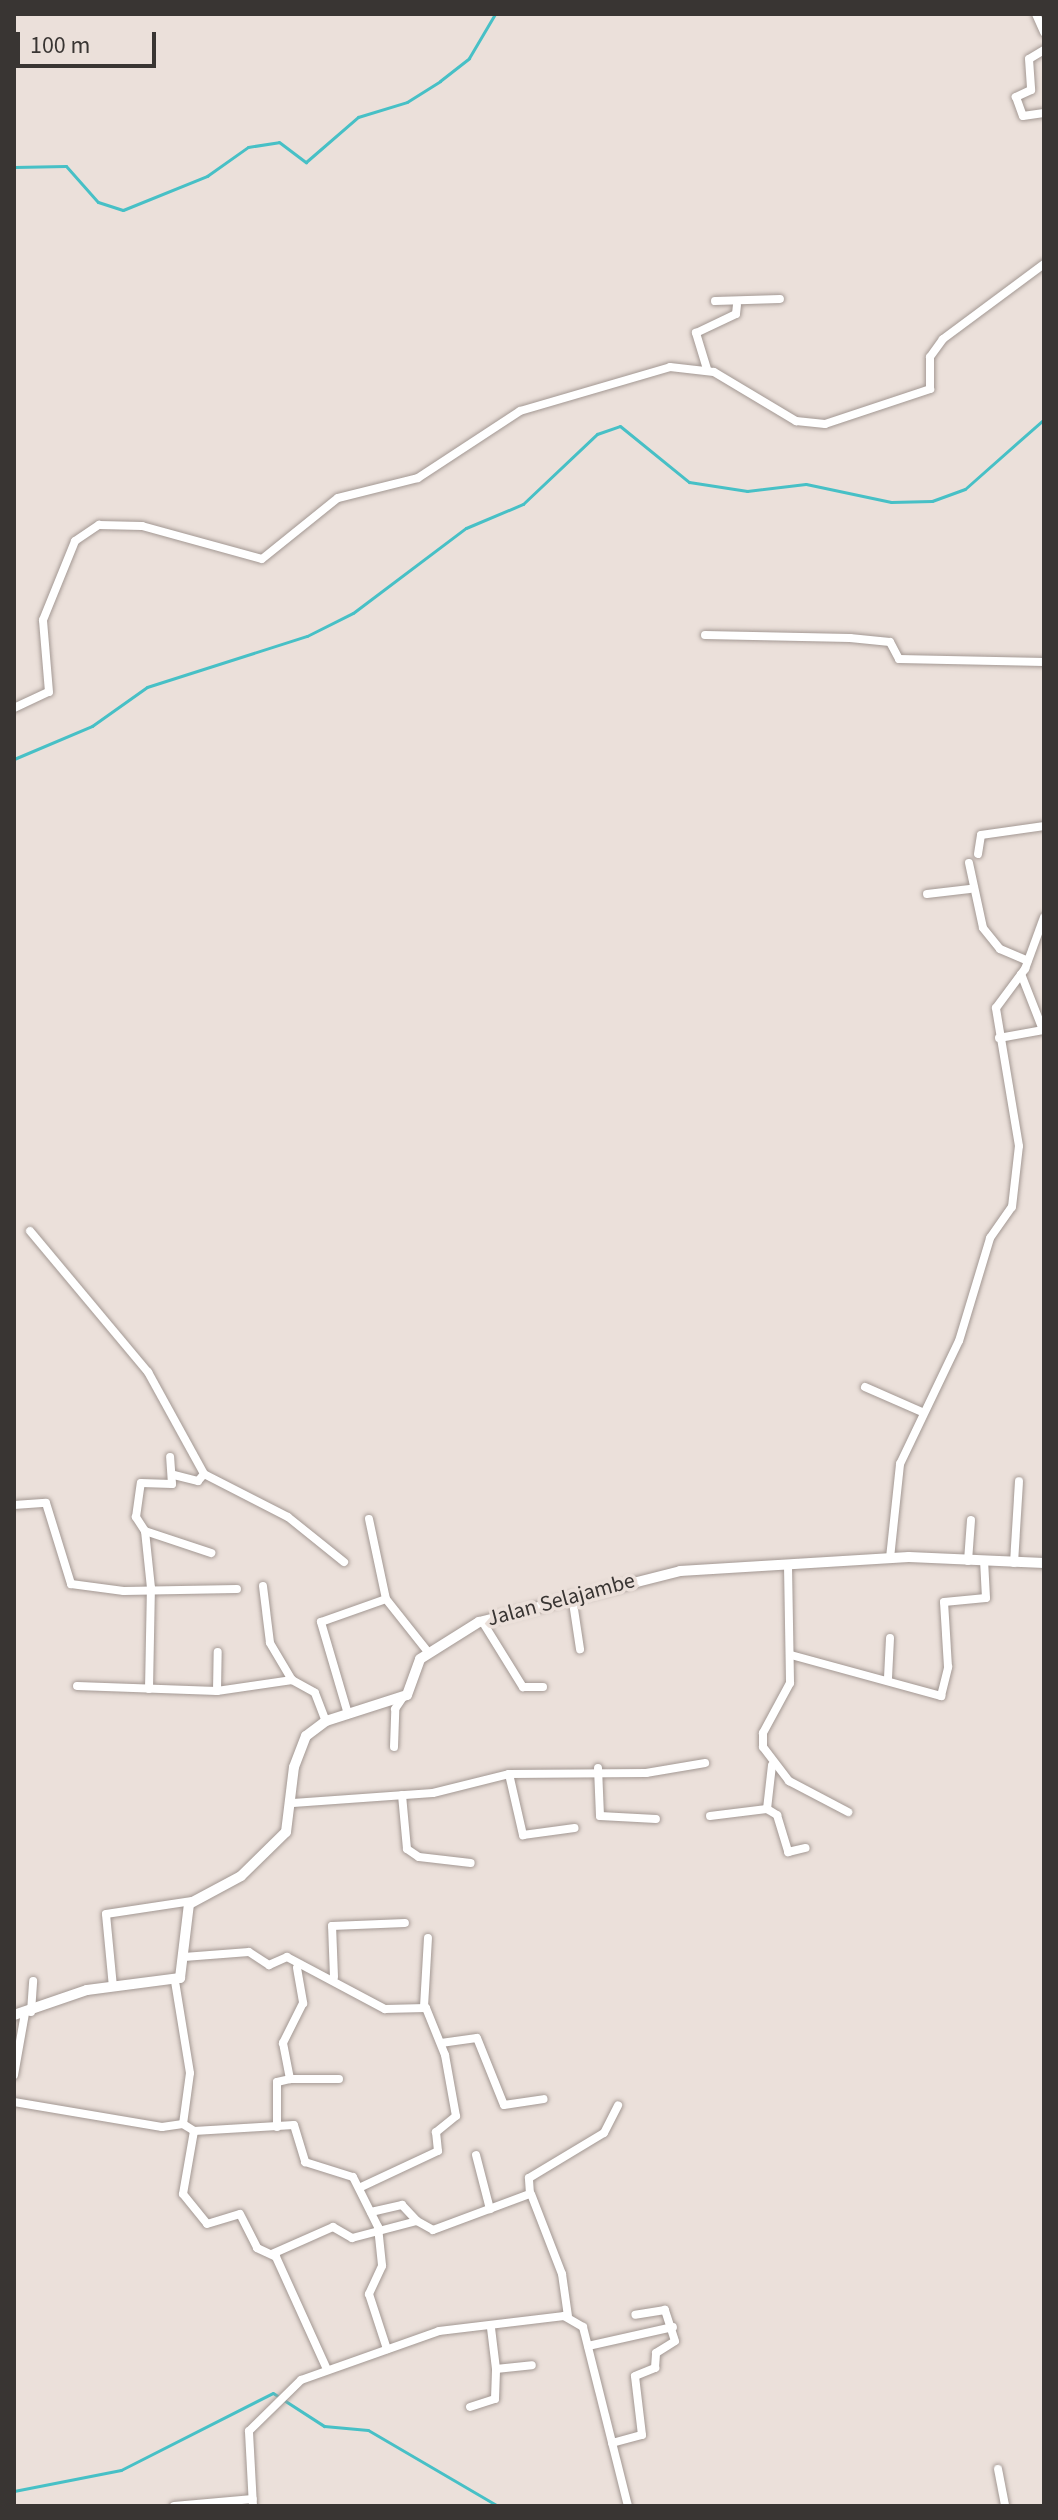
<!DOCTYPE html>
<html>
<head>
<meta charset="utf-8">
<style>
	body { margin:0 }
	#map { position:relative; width:1058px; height:2520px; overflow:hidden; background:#ebe0da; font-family:"Source Sans 3",sans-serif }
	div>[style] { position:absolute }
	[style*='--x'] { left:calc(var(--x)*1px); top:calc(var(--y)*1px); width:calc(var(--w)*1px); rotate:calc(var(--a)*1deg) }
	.stream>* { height:3px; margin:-1.5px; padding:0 1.5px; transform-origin:1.5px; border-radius:1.5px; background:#47c0c6 }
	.roads { filter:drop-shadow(0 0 2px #a39893) drop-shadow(0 0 2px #a39893) }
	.minor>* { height:8px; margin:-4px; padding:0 4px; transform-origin:4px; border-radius:4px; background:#fff }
	.tertiary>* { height:10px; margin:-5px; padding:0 5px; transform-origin:5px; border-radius:5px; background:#fff }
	span { translate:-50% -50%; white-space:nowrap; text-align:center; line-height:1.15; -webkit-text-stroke:7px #ebe0da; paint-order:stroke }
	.street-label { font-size:22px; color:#393533 }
	.frame { position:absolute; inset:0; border:16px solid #393533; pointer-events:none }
	.scale { position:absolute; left:16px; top:32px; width:140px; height:36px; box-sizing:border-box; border:4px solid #393533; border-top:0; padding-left:10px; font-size:24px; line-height:28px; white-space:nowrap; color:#393533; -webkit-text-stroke:6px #ebe0da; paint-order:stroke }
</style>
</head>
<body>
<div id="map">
	<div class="stream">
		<i style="--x:14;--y:167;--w:52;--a:-1.1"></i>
		<i style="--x:66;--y:166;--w:48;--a:48.4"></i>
		<i style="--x:98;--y:202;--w:26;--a:18"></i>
		<i style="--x:123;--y:210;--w:91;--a:-22"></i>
		<i style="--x:207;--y:176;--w:50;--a:-35.3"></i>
		<i style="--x:248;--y:147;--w:31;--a:-9"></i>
		<i style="--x:279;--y:142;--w:34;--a:37"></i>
		<i style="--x:306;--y:162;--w:69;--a:-40.9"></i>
		<i style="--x:358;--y:117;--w:51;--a:-17"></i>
		<i style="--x:407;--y:102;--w:39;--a:-32"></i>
		<i style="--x:440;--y:81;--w:37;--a:-38"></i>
		<i style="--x:469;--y:58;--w:51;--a:-59.4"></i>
		<i style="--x:14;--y:759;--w:85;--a:-22.9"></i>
		<i style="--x:92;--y:726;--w:67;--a:-35.3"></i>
		<i style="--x:147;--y:687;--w:168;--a:-17.7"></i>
		<i style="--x:307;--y:636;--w:51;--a:-26.6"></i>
		<i style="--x:353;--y:613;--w:141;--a:-37"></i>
		<i style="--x:466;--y:528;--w:62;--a:-22.8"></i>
		<i style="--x:523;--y:504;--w:102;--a:-43.4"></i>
		<i style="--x:597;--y:434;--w:24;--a:-19"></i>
		<i style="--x:620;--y:426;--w:89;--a:39.1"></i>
		<i style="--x:689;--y:482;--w:59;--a:8.8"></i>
		<i style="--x:747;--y:491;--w:59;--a:-6.8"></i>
		<i style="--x:806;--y:484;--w:87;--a:12"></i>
		<i style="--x:891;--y:502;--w:41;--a:-1.4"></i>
		<i style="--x:932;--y:501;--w:35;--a:-20"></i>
		<i style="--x:965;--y:489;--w:106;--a:-41.5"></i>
		<i style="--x:14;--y:2491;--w:109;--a:-11.1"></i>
		<i style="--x:121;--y:2470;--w:170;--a:-26.9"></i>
		<i style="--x:273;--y:2393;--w:61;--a:32.9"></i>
		<i style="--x:324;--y:2426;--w:44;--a:5.2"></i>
		<i style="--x:368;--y:2430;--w:151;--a:30.3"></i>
	</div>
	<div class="roads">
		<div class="minor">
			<i style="--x:1036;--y:14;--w:20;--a:66"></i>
			<i style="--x:1044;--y:50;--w:17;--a:149"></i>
			<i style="--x:1029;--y:59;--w:31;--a:86"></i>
			<i style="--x:1031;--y:90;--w:17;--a:155"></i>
			<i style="--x:1016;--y:97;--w:20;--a:70"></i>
			<i style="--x:1023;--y:116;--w:21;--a:-8"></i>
			<i style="--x:715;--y:301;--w:65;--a:-1.8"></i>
			<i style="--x:707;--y:369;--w:38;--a:-107"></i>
			<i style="--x:696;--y:333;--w:44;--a:-25.4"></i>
			<i style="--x:736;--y:314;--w:9;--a:-84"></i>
			<i style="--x:705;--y:635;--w:145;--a:1.2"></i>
			<i style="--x:850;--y:638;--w:40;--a:5.7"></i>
			<i style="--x:890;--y:642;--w:19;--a:62"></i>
			<i style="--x:899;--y:659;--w:145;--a:1.2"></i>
			<i style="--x:14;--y:708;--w:38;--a:-25"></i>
			<i style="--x:49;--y:692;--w:72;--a:-94.8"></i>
			<i style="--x:43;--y:620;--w:85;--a:-67.9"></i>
			<i style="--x:75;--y:541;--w:29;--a:-34"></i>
			<i style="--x:99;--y:525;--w:43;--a:1.3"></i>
			<i style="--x:142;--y:526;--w:124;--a:15.4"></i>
			<i style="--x:262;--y:559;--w:97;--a:-38.8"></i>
			<i style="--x:338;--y:498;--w:82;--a:-14"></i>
			<i style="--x:418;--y:478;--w:122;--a:-33.3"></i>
			<i style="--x:520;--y:411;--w:156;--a:-16.3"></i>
			<i style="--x:670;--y:367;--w:44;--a:6.5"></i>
			<i style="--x:714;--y:372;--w:96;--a:30.9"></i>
			<i style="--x:796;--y:421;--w:29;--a:6"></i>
			<i style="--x:825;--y:424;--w:111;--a:-18.4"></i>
			<i style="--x:930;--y:389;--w:32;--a:-90"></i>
			<i style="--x:930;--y:357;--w:22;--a:-54"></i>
			<i style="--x:943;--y:339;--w:126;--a:-36.6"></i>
			<i style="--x:978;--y:854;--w:19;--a:-81"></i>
			<i style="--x:981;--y:835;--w:64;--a:-8.1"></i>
			<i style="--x:969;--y:863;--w:66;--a:77.8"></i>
			<i style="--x:983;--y:928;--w:27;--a:51"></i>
			<i style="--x:1000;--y:949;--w:30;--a:23"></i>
			<i style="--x:927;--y:894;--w:43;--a:-6.6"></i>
			<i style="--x:999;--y:1038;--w:45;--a:-10.3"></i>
			<i style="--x:1043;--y:1030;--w:60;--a:-111.4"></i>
			<i style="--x:30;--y:1231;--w:184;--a:50.1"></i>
			<i style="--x:148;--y:1372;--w:116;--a:61.2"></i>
			<i style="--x:204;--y:1474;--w:94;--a:27.1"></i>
			<i style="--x:288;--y:1517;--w:72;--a:38.8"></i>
			<i style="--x:865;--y:1387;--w:62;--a:23.7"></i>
			<i style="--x:174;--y:1475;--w:25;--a:14"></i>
			<i style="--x:198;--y:1481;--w:9;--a:-49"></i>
			<i style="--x:14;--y:1505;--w:32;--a:-4"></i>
			<i style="--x:46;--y:1503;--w:85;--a:72.8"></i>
			<i style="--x:71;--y:1584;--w:53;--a:7.5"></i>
			<i style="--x:124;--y:1591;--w:113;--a:-1"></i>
			<i style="--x:369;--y:1519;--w:82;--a:78"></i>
			<i style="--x:386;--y:1599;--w:68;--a:51.6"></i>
			<i style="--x:145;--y:1531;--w:70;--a:18.4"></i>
			<i style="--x:890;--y:1558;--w:95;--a:-83.9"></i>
			<i style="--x:900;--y:1464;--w:136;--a:-64.4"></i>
			<i style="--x:959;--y:1341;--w:108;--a:-73.2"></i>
			<i style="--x:990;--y:1238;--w:38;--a:-55"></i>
			<i style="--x:1012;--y:1207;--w:61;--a:-83.5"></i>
			<i style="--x:1019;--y:1146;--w:140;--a:-99.5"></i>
			<i style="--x:996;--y:1008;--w:49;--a:-53.4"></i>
			<i style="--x:1025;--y:969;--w:55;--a:-69.9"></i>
			<i style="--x:968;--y:1561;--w:41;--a:-85.8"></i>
			<i style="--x:1014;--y:1563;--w:82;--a:-86.5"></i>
			<i style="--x:788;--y:1566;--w:117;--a:89"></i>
			<i style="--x:790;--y:1683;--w:57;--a:118.4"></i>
			<i style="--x:763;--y:1733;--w:14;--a:90"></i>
			<i style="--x:763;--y:1747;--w:43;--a:52.6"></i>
			<i style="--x:789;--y:1781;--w:67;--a:27.7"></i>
			<i style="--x:263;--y:1586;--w:57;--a:83"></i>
			<i style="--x:270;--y:1643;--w:43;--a:59.3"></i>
			<i style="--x:572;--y:1596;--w:54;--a:81.4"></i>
			<i style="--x:482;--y:1621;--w:78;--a:58.2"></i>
			<i style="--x:523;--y:1687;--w:20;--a:0"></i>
			<i style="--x:791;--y:1655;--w:156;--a:15.3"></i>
			<i style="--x:941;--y:1696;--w:30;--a:-76"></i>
			<i style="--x:948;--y:1667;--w:65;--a:-93.5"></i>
			<i style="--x:944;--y:1602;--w:42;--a:-5.4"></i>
			<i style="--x:986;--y:1598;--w:36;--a:-93"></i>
			<i style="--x:888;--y:1678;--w:40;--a:-87.1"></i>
			<i style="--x:77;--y:1686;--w:140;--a:2"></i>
			<i style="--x:217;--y:1691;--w:76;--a:-8.3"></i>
			<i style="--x:292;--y:1680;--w:26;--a:29"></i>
			<i style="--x:315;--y:1693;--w:30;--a:69"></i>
			<i style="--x:149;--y:1689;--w:101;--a:-88.9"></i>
			<i style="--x:151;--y:1588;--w:57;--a:-96"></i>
			<i style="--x:145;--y:1531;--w:17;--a:-123"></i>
			<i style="--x:136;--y:1517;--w:34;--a:-82"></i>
			<i style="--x:141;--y:1483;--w:31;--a:2"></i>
			<i style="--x:172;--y:1484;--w:27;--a:-94"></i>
			<i style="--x:217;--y:1691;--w:39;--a:-89"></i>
			<i style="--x:348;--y:1714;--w:96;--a:-106.4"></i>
			<i style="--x:321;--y:1622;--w:69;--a:-19.5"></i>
			<i style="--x:394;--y:1747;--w:38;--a:-88"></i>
			<i style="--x:395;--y:1709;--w:14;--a:-56"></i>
			<i style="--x:598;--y:1768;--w:48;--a:87.6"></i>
			<i style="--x:600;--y:1816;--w:56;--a:3.1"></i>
			<i style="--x:509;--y:1774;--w:63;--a:77.1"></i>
			<i style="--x:523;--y:1835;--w:52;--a:-7.7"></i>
			<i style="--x:402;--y:1795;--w:54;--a:84.7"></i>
			<i style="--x:407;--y:1849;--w:14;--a:34"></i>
			<i style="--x:419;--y:1857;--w:52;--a:6.6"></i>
			<i style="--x:293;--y:1803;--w:140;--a:-4.1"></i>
			<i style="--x:433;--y:1793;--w:78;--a:-14"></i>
			<i style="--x:509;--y:1774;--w:137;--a:-0.4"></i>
			<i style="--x:646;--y:1773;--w:60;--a:-9.6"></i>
			<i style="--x:767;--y:1809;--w:12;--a:31"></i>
			<i style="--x:777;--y:1815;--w:39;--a:73"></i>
			<i style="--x:788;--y:1852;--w:18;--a:-13"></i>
			<i style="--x:710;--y:1816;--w:57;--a:-7"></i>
			<i style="--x:767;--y:1809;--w:44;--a:-83.5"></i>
			<i style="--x:184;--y:1957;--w:65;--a:-4.4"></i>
			<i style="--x:249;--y:1952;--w:24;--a:33"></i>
			<i style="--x:269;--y:1965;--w:20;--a:-24"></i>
			<i style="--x:287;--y:1957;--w:111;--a:28"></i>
			<i style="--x:385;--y:2009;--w:41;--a:-1.4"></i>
			<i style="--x:426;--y:2008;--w:51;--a:68"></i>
			<i style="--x:445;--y:2055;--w:62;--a:79.8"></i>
			<i style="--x:456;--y:2116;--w:26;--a:141"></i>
			<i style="--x:436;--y:2132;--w:19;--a:84"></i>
			<i style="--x:438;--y:2151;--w:87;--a:154.9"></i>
			<i style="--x:297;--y:1968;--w:36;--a:80"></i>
			<i style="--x:303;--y:2003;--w:45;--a:116.6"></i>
			<i style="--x:283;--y:2043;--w:37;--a:79"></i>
			<i style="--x:290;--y:2079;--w:49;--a:0"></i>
			<i style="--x:334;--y:1977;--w:51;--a:-92.2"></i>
			<i style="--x:332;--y:1926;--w:73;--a:-2.4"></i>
			<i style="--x:113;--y:1987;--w:73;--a:-95.5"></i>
			<i style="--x:106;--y:1914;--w:87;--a:-8.6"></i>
			<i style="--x:424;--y:2007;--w:69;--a:-86.7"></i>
			<i style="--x:31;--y:2012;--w:31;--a:-86"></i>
			<i style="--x:441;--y:2043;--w:36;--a:-8"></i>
			<i style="--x:477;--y:2038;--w:72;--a:68.1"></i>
			<i style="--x:504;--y:2105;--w:40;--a:-8.5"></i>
			<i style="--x:14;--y:2075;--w:63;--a:-79.9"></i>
			<i style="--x:14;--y:2102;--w:150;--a:9.6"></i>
			<i style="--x:162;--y:2127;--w:21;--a:-8"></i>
			<i style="--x:183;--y:2124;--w:51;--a:-82.2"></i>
			<i style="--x:190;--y:2073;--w:93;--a:-99.3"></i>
			<i style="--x:183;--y:2124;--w:13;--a:32"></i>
			<i style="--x:194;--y:2131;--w:64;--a:99.9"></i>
			<i style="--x:183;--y:2194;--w:38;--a:51"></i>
			<i style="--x:207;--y:2224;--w:34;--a:-17"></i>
			<i style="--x:240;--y:2214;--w:38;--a:63"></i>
			<i style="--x:257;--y:2248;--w:21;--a:25"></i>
			<i style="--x:276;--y:2257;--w:121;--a:65.6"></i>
			<i style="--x:277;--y:2127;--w:45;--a:-90"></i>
			<i style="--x:277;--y:2082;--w:13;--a:-13"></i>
			<i style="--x:194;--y:2131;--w:100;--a:-3.4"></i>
			<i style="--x:294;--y:2125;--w:39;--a:73"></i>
			<i style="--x:305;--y:2162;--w:50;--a:17.4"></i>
			<i style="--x:353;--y:2177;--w:56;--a:63.4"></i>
			<i style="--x:378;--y:2227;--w:39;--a:84"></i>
			<i style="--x:382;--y:2266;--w:31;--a:115"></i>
			<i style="--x:369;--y:2294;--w:58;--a:71.9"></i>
			<i style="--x:476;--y:2155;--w:56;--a:75.5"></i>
			<i style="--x:531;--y:2194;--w:86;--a:68.8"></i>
			<i style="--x:562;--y:2274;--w:42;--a:81.9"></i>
			<i style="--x:371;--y:2212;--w:32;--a:-13"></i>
			<i style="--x:402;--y:2205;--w:22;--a:47"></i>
			<i style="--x:272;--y:2254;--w:67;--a:-23.9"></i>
			<i style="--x:333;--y:2227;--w:22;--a:30"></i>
			<i style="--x:352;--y:2238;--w:67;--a:-14.7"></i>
			<i style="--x:417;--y:2221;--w:18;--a:29"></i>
			<i style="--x:433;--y:2230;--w:103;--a:-20.4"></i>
			<i style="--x:530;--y:2194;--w:16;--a:-94"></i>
			<i style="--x:529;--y:2178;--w:87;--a:-31"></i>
			<i style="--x:604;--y:2133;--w:31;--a:-63"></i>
			<i style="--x:491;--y:2328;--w:41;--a:83"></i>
			<i style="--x:496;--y:2369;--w:36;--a:-6"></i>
			<i style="--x:588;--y:2346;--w:87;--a:-12.6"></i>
			<i style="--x:470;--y:2407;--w:26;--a:-18"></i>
			<i style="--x:495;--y:2399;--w:30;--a:-88"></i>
			<i style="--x:612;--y:2443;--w:31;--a:-15"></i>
			<i style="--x:642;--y:2435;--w:59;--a:-96.8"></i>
			<i style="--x:635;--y:2376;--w:22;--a:-22"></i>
			<i style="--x:655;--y:2368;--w:15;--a:-86"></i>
			<i style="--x:656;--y:2353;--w:22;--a:-32"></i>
			<i style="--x:675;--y:2341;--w:33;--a:-108"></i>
			<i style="--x:665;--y:2310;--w:30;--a:171"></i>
			<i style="--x:998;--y:2469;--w:38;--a:79"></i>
			<i style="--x:174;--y:2506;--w:79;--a:-5.1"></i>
			<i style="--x:253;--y:2506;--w:75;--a:-93.1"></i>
			<i style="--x:249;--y:2431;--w:73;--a:-44.4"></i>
			<i style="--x:301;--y:2380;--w:146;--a:-19.5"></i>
			<i style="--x:439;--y:2331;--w:126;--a:-6.8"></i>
			<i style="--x:564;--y:2316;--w:22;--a:30"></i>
			<i style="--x:583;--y:2327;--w:185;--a:75.9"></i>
		</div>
		<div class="tertiary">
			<i style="--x:14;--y:2015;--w:77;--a:-18.9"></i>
			<i style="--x:87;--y:1990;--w:94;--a:-7.4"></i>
			<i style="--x:180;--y:1978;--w:75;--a:-83.1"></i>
			<i style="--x:189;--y:1904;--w:59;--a:-28.3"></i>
			<i style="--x:241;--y:1876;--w:63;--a:-44.4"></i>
			<i style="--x:286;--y:1832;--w:65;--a:-83"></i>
			<i style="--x:294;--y:1767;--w:33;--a:-69"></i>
			<i style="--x:306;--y:1736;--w:25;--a:-37"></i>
			<i style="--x:326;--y:1721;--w:85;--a:-17.8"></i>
			<i style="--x:407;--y:1695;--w:38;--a:-70"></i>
			<i style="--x:420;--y:1659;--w:70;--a:-32.1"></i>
			<i style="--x:479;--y:1622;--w:207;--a:-14.2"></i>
			<i style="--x:680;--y:1571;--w:229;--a:-3.5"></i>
			<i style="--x:909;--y:1557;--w:135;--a:2.5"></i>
		</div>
	</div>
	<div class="street-label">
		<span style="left:561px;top:1600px;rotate:-15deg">Jalan Selajambe</span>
	</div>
	<div class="frame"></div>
	<div class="scale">100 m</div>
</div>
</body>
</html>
